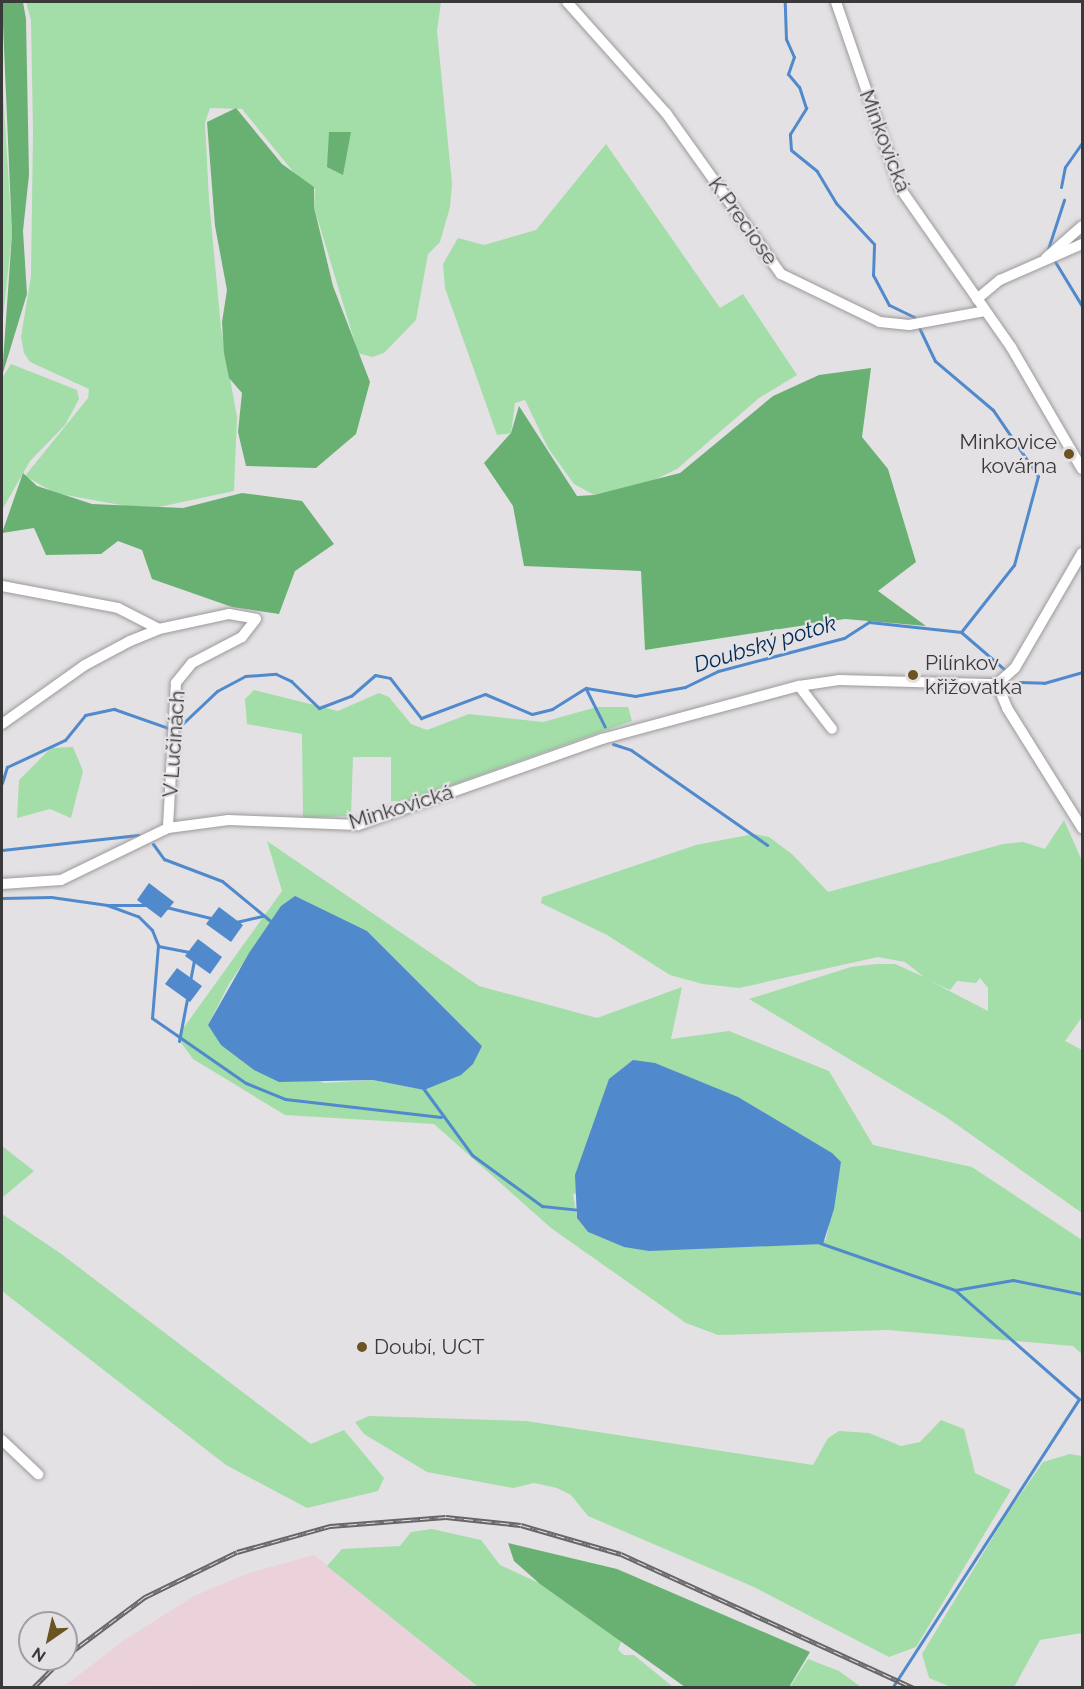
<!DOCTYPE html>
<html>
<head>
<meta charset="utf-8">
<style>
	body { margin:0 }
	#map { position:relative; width:1084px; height:1689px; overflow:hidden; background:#e4e1e4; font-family:Raleway,sans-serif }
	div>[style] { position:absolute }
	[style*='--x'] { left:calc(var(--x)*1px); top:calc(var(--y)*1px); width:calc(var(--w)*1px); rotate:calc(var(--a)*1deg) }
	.industrial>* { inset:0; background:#ead1da }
	.green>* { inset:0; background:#a3dda8 }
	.forest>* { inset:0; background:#69b172 }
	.water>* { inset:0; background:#508acc }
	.stream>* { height:3px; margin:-1.5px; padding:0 1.5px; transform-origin:1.5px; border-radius:1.5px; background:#508acc }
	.roads { filter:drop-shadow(0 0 2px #9c999c) drop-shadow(0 0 2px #9c999c) }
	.minor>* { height:10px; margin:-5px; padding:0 5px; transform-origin:5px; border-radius:5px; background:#fff }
	.rail>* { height:5px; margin-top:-2.5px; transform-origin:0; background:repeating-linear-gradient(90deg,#e4e1e4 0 9px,#676567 0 18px); box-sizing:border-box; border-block:2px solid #676567 }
	.dots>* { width:16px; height:16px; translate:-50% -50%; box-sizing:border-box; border:3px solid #e4e1e4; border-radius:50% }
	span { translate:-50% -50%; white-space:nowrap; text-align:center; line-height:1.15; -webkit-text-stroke:4.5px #e4e1e4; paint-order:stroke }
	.street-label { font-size:21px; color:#3a393a }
	.poi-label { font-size:21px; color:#3a393a }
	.right { translate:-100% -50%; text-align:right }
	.left { translate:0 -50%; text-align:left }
	.water-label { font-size:22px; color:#012b55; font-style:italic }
	.frame { position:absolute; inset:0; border:3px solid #3a393a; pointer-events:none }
	.north { position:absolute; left:18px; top:1611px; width:60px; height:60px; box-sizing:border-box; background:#e4e1e4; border:2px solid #a09ea0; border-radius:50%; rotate:214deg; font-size:16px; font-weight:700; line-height:24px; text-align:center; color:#3a393a }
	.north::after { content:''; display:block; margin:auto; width:21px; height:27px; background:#6c5324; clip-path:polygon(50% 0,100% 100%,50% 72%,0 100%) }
</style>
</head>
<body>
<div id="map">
	<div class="industrial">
		<i style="clip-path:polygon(314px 1555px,477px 1687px,66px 1685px,123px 1641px,194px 1596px,249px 1573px)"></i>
	</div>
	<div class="green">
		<i style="clip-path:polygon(26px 2px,441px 2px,437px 31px,452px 184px,450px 207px,440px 242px,428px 254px,416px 320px,384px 353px,372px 357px,358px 353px,314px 207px,315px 189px,295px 174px,242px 109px,210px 108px,205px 123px,209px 200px,221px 328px,237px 417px,234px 491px,159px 507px,126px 506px,55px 493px,25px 476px,88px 398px,89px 389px,30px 362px,24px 353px,21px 337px,31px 276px,33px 132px,31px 20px)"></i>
		<i style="clip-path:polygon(2px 75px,12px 234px,2px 327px)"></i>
		<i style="clip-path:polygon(606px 144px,720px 308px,743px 294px,797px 375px,759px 398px,677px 469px,650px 482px,594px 495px,574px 484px,548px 448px,525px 400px,515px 403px,511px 433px,497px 435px,445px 288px,443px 264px,458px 238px,484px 245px,536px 230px)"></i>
		<i style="clip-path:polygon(11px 364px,77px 390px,79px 399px,65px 425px,30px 461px,2px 510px,2px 378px)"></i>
		<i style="clip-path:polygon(254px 690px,338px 711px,379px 693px,389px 697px,411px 724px,427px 730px,469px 714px,543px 722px,597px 707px,628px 707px,632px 721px,407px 801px,391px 801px,391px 757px,353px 757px,351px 816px,303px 818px,302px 734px,247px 724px,245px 699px)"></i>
		<i style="clip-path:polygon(73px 747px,83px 771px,71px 818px,50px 809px,17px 818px,19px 780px,51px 748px)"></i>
		<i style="clip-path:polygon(evenodd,1064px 820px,1082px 861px,1082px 1017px,1065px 1041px,1082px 1050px,1082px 1213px,946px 1117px,749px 999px,851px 967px,876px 964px,895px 964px,924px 977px,905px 962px,878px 957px,739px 988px,703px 984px,670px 975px,607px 935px,541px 903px,542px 897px,696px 845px,754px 834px,769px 837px,792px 854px,828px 892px,1003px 844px,1023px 842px,1045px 849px,1064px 820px,980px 978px,988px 988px,988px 1011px,930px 981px,950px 990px,957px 981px,976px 983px,980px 978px)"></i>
		<i style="clip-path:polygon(evenodd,267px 841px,479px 986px,597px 1018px,682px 987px,671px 1039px,729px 1031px,829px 1071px,873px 1145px,972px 1167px,1082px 1240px,1082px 1354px,1073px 1346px,888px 1330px,718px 1335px,686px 1323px,551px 1228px,434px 1124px,285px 1115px,193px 1059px,177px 1037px,282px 891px,267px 841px,281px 907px,367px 931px,482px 1046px,424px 1090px,373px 1080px,324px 1083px,208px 1025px,229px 984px,281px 907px,267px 841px,841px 1162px,826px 1240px,624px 1247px,588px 1232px,577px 1218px,573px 1194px,841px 1162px)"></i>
		<i style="clip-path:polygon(2px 1146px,34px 1171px,2px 1198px)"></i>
		<i style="clip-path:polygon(2px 1214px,60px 1253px,311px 1444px,344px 1430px,384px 1478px,378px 1491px,307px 1508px,226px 1465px,2px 1291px)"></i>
		<i style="clip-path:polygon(369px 1416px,526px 1421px,813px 1465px,828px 1438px,839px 1431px,869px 1433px,901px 1446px,920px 1442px,941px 1420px,964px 1429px,975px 1473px,1011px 1490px,916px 1647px,889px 1657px,754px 1587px,588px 1516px,571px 1495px,557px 1488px,534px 1483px,513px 1488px,427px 1472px,364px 1434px,355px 1422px)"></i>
		<i style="clip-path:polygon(1070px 1454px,1082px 1456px,1082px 1633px,1040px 1640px,1014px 1687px,951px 1687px,929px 1678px,922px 1654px,1007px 1514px,1043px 1462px)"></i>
		<i style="clip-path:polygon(432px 1529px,481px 1540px,500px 1565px,539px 1583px,622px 1639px,618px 1650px,624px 1655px,634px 1655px,673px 1687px,478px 1687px,327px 1566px,342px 1549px,400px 1546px,411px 1532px)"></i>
		<i style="clip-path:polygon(808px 1659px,839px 1671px,861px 1687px,789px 1688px)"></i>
	</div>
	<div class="forest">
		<i style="clip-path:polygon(2px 2px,23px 2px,26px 19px,29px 175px,23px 231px,27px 294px,2px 376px,12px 234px)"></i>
		<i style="clip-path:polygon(236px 108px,282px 164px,314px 187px,314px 207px,333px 286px,370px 382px,356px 434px,316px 468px,246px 466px,238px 432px,242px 393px,229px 378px,224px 353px,222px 322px,227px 290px,215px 226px,207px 122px)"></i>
		<i style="clip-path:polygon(329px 132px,351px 132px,343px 175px,327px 167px)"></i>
		<i style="clip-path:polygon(871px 368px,862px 437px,888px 469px,916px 562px,878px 591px,926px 626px,845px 619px,645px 650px,641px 571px,524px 566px,513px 506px,484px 463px,511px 433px,519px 406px,577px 496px,594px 495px,680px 473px,773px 396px,819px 375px)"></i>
		<i style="clip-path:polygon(23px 473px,37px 486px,92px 504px,183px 508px,242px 493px,302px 501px,334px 544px,295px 571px,279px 614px,232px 607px,152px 579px,142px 550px,118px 541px,101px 554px,46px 555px,34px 528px,2px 533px)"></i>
		<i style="clip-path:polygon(508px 1543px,617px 1569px,810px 1652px,789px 1687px,685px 1687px,540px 1584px,514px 1561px)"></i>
	</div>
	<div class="water">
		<i style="clip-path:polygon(149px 883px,174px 902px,161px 918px,137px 900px)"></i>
		<i style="clip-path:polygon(295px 896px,367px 931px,482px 1046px,473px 1064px,461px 1075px,424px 1090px,373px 1080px,279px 1082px,254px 1070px,221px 1045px,208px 1025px,249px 953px,281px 906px)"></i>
		<i style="clip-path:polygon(219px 907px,243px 925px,231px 942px,206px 924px)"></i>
		<i style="clip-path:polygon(198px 939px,222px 957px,210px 974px,185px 956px)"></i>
		<i style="clip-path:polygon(177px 968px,202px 986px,190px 1002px,165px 984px)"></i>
		<i style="clip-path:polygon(633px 1060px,655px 1063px,738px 1097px,832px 1153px,841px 1162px,834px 1209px,823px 1244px,649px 1251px,624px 1247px,588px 1232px,577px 1218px,575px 1175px,609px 1079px)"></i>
	</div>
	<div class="stream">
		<i style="--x:1061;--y:187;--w:20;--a:-79"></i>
		<i style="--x:1065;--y:167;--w:29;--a:-55"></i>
		<i style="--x:1048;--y:249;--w:52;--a:-71.9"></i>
		<i style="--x:1054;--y:260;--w:54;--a:58.7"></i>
		<i style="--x:961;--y:632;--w:58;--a:40.8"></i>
		<i style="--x:1019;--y:682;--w:25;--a:2"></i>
		<i style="--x:1044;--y:683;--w:40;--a:-16"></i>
		<i style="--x:586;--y:689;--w:42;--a:63.4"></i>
		<i style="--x:178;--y:728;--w:54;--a:-43.5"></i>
		<i style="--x:217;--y:691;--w:32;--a:-28"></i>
		<i style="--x:245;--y:676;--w:31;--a:-4"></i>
		<i style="--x:276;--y:674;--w:17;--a:25"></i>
		<i style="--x:291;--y:681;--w:39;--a:44"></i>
		<i style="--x:319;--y:708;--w:34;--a:-21"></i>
		<i style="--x:351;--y:696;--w:32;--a:-41"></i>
		<i style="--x:375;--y:675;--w:15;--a:11"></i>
		<i style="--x:390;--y:678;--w:51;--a:52.2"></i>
		<i style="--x:421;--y:718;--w:68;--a:-20.6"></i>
		<i style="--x:485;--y:694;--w:51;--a:23.1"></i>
		<i style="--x:532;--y:714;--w:21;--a:-14"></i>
		<i style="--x:552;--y:709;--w:40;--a:-32"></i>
		<i style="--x:586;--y:688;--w:50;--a:9.3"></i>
		<i style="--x:635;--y:696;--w:51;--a:-10.2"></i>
		<i style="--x:685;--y:687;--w:37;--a:-26"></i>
		<i style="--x:718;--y:671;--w:130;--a:-14.7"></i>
		<i style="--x:844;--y:638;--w:30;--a:-33"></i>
		<i style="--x:869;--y:622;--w:93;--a:6.2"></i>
		<i style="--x:961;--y:632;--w:85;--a:-51.7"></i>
		<i style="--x:1014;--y:565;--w:92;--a:-74.9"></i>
		<i style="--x:1038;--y:476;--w:80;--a:-124.3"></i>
		<i style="--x:993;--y:410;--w:76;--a:-139.8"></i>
		<i style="--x:935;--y:361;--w:49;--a:-115.5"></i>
		<i style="--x:914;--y:317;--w:28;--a:-154"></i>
		<i style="--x:889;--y:305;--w:34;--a:-118"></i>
		<i style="--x:873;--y:275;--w:31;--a:-88"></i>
		<i style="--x:874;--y:244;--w:56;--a:-132.8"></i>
		<i style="--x:836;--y:203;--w:37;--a:-121"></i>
		<i style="--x:817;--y:171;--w:33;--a:-141"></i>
		<i style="--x:791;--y:150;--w:16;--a:-94"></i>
		<i style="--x:790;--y:134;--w:31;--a:-58"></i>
		<i style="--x:806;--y:108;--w:22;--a:-108"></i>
		<i style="--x:799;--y:87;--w:17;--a:-130"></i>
		<i style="--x:788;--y:74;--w:18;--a:-71"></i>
		<i style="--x:794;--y:57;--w:20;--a:-114"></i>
		<i style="--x:786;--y:39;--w:37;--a:-92"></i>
		<i style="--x:613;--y:744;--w:19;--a:18"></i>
		<i style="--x:631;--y:750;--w:166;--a:34.9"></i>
		<i style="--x:2;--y:783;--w:17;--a:-73"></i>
		<i style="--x:7;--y:767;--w:64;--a:-25"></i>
		<i style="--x:65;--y:740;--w:32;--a:-51"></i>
		<i style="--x:85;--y:715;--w:30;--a:-12"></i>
		<i style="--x:114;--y:709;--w:57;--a:19.4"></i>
		<i style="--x:153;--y:844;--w:19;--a:54"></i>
		<i style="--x:164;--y:859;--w:62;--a:20.8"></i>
		<i style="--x:222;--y:881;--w:66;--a:39.5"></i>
		<i style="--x:2;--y:850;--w:137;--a:-6.3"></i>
		<i style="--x:2;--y:898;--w:49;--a:-1.2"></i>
		<i style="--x:51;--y:897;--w:57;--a:8.1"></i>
		<i style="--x:107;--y:905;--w:33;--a:20"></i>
		<i style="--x:138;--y:916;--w:20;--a:45"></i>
		<i style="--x:152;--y:930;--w:16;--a:68"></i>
		<i style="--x:158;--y:945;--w:73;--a:94.7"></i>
		<i style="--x:152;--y:1018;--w:114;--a:34.7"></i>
		<i style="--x:246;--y:1083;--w:42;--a:22.3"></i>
		<i style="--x:285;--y:1099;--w:157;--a:6.6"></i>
		<i style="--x:109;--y:905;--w:38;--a:0"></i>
		<i style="--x:166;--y:907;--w:50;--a:13.8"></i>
		<i style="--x:236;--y:922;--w:28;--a:-13"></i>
		<i style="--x:158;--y:946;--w:33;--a:11"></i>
		<i style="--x:190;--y:981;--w:21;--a:-79"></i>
		<i style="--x:179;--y:1041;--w:43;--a:-79.2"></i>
		<i style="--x:423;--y:1088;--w:83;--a:53.8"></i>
		<i style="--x:472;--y:1155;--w:87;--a:36.1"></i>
		<i style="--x:542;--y:1206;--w:37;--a:6"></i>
		<i style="--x:820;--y:1243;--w:143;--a:19.2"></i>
		<i style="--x:955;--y:1290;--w:59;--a:-9.8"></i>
		<i style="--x:1013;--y:1280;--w:70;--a:11.5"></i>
		<i style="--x:892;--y:1688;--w:344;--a:-57.1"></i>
		<i style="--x:1079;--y:1399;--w:165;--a:-138.7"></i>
	</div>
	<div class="roads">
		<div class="minor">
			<i style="--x:567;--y:2;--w:149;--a:48.3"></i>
			<i style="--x:666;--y:113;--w:198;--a:54.5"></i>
			<i style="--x:781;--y:274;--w:110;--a:25.9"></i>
			<i style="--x:880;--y:322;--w:29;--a:6"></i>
			<i style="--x:909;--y:325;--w:77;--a:-10.4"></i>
			<i style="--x:836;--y:2;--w:197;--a:71"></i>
			<i style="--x:900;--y:188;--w:194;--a:55.1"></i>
			<i style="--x:1011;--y:347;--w:141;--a:59.8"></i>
			<i style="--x:1046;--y:258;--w:48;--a:-41.6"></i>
			<i style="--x:977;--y:299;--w:30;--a:-40"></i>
			<i style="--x:1000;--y:280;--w:90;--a:-23.7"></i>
			<i style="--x:2;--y:586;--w:118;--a:10.7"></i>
			<i style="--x:118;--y:608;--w:46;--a:27.1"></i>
			<i style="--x:997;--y:684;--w:26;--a:67"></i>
			<i style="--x:1007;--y:708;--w:142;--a:58"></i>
			<i style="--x:799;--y:686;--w:54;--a:52.5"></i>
			<i style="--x:2;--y:724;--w:102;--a:-35.4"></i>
			<i style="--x:85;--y:665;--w:51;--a:-28.1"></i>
			<i style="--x:130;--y:641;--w:31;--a:-22"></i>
			<i style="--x:159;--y:629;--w:72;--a:-12.1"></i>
			<i style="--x:229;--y:614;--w:27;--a:10"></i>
			<i style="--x:256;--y:619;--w:23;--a:128"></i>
			<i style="--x:242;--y:637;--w:56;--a:152.5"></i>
			<i style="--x:192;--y:663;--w:26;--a:129"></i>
			<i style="--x:176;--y:683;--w:145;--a:93.2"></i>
			<i style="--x:2;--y:884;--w:59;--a:-3.9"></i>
			<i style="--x:61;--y:880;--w:119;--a:-25.9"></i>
			<i style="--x:168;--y:828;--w:61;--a:-7.6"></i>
			<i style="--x:228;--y:820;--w:130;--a:2.2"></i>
			<i style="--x:358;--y:825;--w:259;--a:-19.4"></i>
			<i style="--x:602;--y:739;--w:204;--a:-15.1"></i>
			<i style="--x:799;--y:686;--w:40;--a:-8.5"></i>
			<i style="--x:839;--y:680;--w:158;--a:1.5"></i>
			<i style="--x:997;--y:684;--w:24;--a:-42"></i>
			<i style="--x:1015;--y:668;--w:133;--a:-59.8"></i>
			<i style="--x:2;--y:1440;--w:50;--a:43.4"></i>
		</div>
	</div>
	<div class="rail">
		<i style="--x:66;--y:1656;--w:99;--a:-36.8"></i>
		<i style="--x:145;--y:1597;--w:102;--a:-26.1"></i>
		<i style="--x:237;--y:1552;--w:97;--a:-15.6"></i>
		<i style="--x:330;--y:1526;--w:116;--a:-4.4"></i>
		<i style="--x:446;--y:1517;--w:75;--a:6.1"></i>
		<i style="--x:521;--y:1525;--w:104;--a:16.2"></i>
		<i style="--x:621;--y:1554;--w:322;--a:24.6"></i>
		<i style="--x:33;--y:1688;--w:41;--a:-45"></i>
	</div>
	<div class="dots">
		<i style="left:1069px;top:454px;background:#6c5324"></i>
		<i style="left:913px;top:675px;background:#6c5324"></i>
		<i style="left:362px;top:1347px;background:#6c5324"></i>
	</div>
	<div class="street-label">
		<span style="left:885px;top:141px;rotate:69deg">Minkovická</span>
		<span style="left:743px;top:221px;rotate:54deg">K Preciose</span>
		<span style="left:174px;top:744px;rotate:-86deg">V Lučinách</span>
		<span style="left:401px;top:807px;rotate:-17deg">Minkovická</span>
	</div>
	<div class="poi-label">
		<span class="right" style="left:1057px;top:454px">Minkovice<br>kovárna</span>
		<span class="left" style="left:925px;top:675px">Pilínkov<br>křižovatka</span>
		<span class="left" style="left:374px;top:1347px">Doubí, UCT</span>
	</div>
	<div class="water-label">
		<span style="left:765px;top:644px;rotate:-17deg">Doubský potok</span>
	</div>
	<div class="frame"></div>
	<div class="north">N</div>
</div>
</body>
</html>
